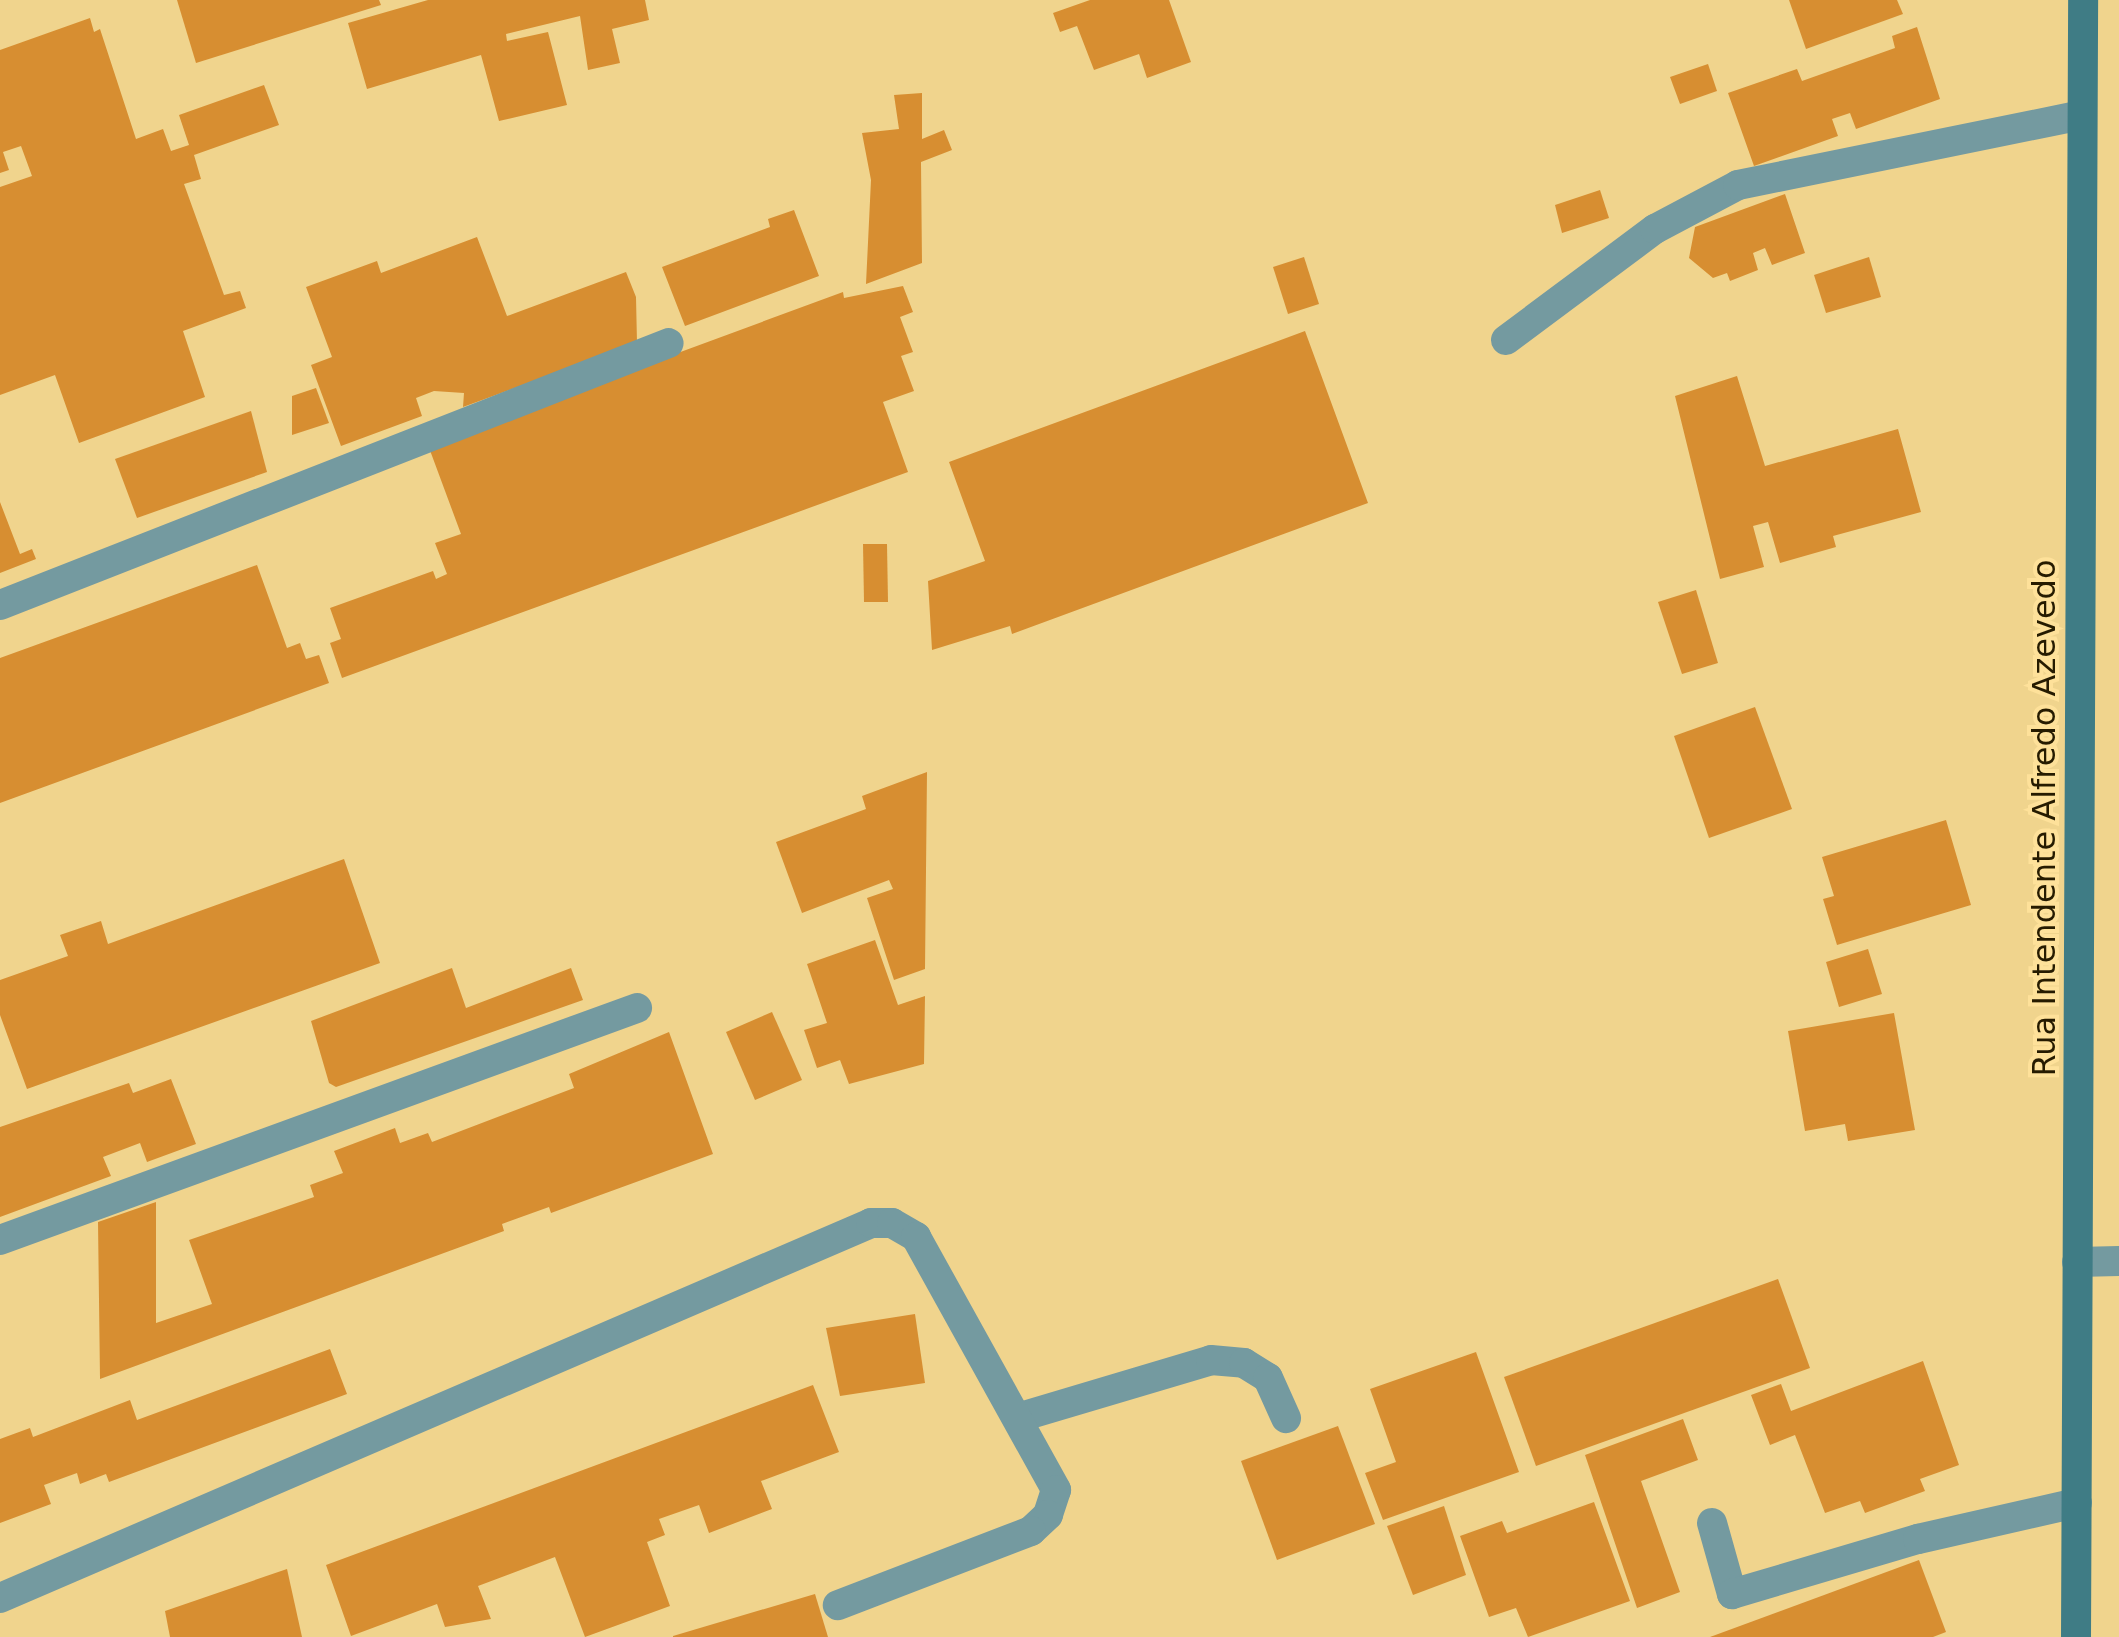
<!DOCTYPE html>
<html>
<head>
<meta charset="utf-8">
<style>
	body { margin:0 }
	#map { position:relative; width:2119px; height:1637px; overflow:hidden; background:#f0d48d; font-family:"DejaVu Sans",sans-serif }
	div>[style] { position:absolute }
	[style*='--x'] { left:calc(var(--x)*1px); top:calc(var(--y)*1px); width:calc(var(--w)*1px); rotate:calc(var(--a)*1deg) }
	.building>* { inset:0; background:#d78e31 }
	.lane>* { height:30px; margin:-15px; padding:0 15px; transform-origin:15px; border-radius:15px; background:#749aa0 }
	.street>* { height:30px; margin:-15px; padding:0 15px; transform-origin:15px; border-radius:15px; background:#749aa0 }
	.secondary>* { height:30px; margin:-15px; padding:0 15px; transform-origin:15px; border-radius:15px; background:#3f7c85 }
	span { translate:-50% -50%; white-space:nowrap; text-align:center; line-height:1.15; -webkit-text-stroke:8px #fee19a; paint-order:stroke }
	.street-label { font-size:32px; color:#261b00 }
</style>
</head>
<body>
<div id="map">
	<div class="building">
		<i style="clip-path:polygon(177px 0,379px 0,381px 5px,196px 63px)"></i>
		<i style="clip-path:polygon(428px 0,645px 0,649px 20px,612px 29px,620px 63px,588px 70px,580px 16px,506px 34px,507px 41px,548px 32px,567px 105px,499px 121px,481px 55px,367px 89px,348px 23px)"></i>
		<i style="clip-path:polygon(1090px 0,1169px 0,1191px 62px,1147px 78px,1139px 54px,1094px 70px,1077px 26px,1060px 32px,1053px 13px)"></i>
		<i style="clip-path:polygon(1789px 0,1897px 0,1903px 14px,1806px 49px)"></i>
		<i style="clip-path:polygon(90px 18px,94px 32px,100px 29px,136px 139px,163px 129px,171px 151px,189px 145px,179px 115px,264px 85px,279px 125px,194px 155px,201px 179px,184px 184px,224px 295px,240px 291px,246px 308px,183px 331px,205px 397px,79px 443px,55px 375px,0 395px,0 187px,32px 176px,21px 146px,3px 152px,9px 170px,0 173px,0 50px)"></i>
		<i style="clip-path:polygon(1917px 27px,1940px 99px,1856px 129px,1850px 113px,1832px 119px,1838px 136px,1754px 166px,1728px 93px,1797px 69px,1802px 81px,1895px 48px,1892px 36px)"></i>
		<i style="clip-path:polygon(1708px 64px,1717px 91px,1680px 104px,1670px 77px)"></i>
		<i style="clip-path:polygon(922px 93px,922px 139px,944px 130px,952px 150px,921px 162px,922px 263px,866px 284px,871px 180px,862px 133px,899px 129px,894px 95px)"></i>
		<i style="clip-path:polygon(1600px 190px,1609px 218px,1562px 233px,1555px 205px)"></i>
		<i style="clip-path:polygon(1785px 194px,1805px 253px,1772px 265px,1765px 248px,1753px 253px,1758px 270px,1730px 281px,1727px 273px,1713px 278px,1689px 258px,1695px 227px)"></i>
		<i style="clip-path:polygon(794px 210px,819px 276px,685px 326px,662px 267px,770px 227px,768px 219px)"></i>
		<i style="clip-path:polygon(477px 237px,507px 316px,626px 272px,636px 297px,637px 343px,463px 407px,464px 393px,434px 391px,416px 398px,422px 416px,341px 446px,311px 365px,332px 357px,306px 287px,377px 261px,381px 273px)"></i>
		<i style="clip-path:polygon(1304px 257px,1319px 304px,1288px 314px,1273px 267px)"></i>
		<i style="clip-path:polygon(1869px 257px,1881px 297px,1826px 313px,1814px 275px)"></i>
		<i style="clip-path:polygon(903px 286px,913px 312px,900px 317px,913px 352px,901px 356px,914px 391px,883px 402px,908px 472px,342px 678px,330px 643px,341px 639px,330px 608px,433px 571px,436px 579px,447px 574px,435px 543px,461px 534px,428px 445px,843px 292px,844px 298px)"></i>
		<i style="clip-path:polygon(1305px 331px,1368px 503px,1012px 634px,1010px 626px,932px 650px,928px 581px,985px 561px,949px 462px)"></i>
		<i style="clip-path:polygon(1737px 376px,1765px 466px,1898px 429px,1921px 512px,1833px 536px,1836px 547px,1780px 563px,1768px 522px,1753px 526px,1764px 567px,1720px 579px,1675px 396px)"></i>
		<i style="clip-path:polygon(316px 388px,329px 423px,292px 435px,292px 396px)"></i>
		<i style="clip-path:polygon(251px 411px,267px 472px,137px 518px,115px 459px)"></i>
		<i style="clip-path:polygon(0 502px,20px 554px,32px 549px,36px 559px,0 573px)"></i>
		<i style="clip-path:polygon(863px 544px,887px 544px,888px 602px,864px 602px)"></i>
		<i style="clip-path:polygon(257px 565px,287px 648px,300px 643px,306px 659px,319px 655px,329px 683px,0 803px,0 658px)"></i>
		<i style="clip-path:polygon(1696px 590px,1718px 663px,1682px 674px,1658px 602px)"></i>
		<i style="clip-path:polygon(1755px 707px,1792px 809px,1709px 838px,1674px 736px)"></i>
		<i style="clip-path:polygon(927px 772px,925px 969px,894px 980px,867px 898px,893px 889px,889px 880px,802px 913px,776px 842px,866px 809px,862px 796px)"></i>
		<i style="clip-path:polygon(1946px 820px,1971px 905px,1837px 945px,1823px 899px,1834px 896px,1822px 857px)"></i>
		<i style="clip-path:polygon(344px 859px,380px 963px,27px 1089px,0 1015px,0 980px,68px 956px,60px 935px,101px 921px,108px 944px)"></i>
		<i style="clip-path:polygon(875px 940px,898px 1005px,925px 996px,924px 1064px,849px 1084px,840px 1060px,817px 1068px,804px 1030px,827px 1023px,807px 964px)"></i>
		<i style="clip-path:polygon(1868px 949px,1882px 994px,1839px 1007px,1826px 962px)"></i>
		<i style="clip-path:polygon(452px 968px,466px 1008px,571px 968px,583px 1000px,336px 1087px,329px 1083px,311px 1021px)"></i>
		<i style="clip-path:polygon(772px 1012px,802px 1080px,755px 1100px,726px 1032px)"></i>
		<i style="clip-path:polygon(1894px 1013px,1915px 1130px,1848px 1141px,1845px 1124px,1805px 1131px,1788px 1031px)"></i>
		<i style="clip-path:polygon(669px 1032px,713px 1154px,551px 1213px,549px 1207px,502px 1224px,504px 1231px,100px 1379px,98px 1222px,156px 1202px,156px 1323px,212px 1304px,189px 1240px,314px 1197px,310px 1185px,343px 1173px,334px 1151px,395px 1128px,400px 1143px,428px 1133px,432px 1142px,574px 1088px,569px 1074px)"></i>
		<i style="clip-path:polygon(171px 1079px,196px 1144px,147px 1162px,140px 1143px,103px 1157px,111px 1176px,0 1217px,0 1127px,129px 1083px,133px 1093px)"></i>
		<i style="clip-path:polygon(1778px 1279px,1810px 1368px,1536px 1466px,1504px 1377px)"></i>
		<i style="clip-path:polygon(915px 1314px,925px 1383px,840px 1396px,826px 1328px)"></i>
		<i style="clip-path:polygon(330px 1349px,347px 1394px,109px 1482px,106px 1474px,80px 1484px,77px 1473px,44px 1485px,51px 1504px,0 1523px,0 1439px,30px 1428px,33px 1437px,130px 1400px,137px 1420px)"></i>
		<i style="clip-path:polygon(1476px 1352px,1519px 1472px,1383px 1520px,1365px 1473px,1396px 1462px,1370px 1389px)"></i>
		<i style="clip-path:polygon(1923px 1361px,1959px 1465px,1920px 1479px,1925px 1491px,1865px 1513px,1860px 1501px,1825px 1513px,1795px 1435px,1770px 1445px,1751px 1395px,1781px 1384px,1791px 1411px)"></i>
		<i style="clip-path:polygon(813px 1385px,839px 1452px,761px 1481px,772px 1509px,709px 1533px,699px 1505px,659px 1519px,665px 1535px,647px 1542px,670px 1606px,585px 1637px,555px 1557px,478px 1586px,491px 1619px,445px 1627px,437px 1604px,351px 1636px,326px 1565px)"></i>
		<i style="clip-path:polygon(1683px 1419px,1698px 1460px,1641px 1481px,1680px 1592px,1637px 1608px,1585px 1455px)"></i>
		<i style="clip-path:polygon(1338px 1426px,1375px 1524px,1277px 1560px,1241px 1461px)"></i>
		<i style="clip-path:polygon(1594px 1502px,1630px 1601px,1528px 1637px,1516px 1608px,1489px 1617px,1460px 1536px,1502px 1521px,1507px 1533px)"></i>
		<i style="clip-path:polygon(1444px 1506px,1466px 1575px,1413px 1595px,1387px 1526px)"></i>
		<i style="clip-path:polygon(1919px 1560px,1946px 1632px,1933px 1637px,1710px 1637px)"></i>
		<i style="clip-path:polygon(287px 1569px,302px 1637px,170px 1637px,165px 1611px)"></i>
		<i style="clip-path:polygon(815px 1594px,828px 1637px,673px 1637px,673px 1636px)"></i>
	</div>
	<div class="lane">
		<i style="--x:1506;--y:340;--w:186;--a:-36.7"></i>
		<i style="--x:1655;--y:229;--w:94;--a:-27.9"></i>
		<i style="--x:1738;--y:185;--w:351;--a:-11.5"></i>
		<i style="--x:1712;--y:1523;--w:74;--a:74.3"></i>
		<i style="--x:1732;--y:1594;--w:194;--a:-16.5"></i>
		<i style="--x:1918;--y:1539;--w:163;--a:-12.8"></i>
	</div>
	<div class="street">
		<i style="--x:0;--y:605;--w:718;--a:-21.39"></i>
		<i style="--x:0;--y:1240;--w:678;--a:-20.01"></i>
		<i style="--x:2077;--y:1262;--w:42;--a:-1.4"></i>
		<i style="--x:1017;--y:1418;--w:202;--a:-16.6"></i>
		<i style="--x:1211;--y:1360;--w:33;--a:5"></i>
		<i style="--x:1244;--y:1363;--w:28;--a:32"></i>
		<i style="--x:1268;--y:1378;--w:44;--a:65.8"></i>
		<i style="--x:0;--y:1598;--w:948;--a:-23.29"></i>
		<i style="--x:871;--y:1223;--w:21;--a:0"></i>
		<i style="--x:892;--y:1223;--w:28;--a:30"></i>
		<i style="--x:916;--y:1237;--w:289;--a:61"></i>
		<i style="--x:1056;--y:1490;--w:26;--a:108"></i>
		<i style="--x:1048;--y:1515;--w:23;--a:137"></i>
		<i style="--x:1031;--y:1531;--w:207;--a:159"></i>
	</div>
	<div class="secondary">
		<i style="--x:2076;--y:1637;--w:1637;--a:-89.75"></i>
	</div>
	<div class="street-label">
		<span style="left:2044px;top:818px;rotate:-90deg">Rua Intendente Alfredo Azevedo</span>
	</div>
</div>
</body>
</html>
